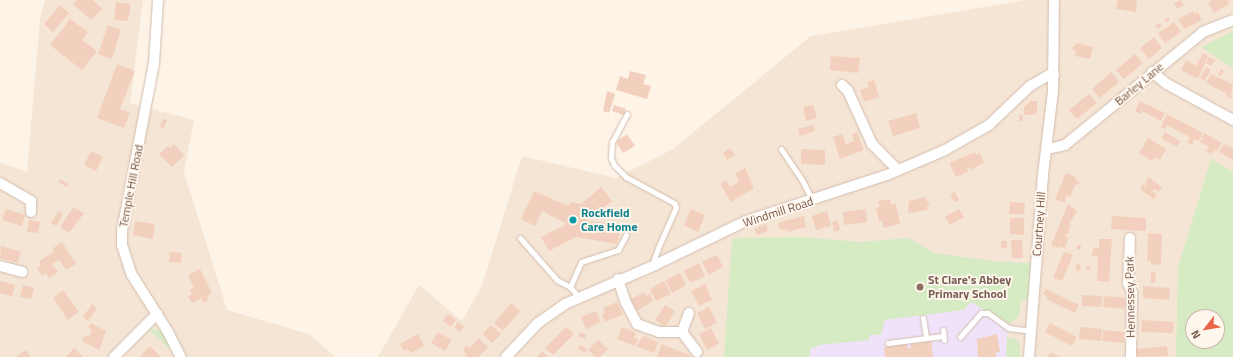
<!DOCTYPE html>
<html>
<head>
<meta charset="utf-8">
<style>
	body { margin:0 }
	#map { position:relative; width:1233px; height:357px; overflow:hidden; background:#fdf3e7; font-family:"Titillium Web",sans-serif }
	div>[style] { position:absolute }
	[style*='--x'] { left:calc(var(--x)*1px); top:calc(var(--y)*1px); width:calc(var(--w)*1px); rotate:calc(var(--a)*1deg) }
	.residential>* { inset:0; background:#f5e5d5 }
	.education>* { inset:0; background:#f0e3f9 }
	.green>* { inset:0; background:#d6ebc4 }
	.building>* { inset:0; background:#f3d0be }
	.roads { filter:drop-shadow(0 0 1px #d1bcae) drop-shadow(0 0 1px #d1bcae) }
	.lane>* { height:5px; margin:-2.5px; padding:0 2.5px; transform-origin:2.5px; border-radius:2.5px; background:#fff }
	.street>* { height:10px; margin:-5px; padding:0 5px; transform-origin:5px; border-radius:5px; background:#fff }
	.dots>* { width:11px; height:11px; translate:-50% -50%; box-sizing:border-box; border:2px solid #fff7ed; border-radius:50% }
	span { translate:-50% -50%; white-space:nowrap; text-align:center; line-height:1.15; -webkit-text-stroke:3.5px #fff7ed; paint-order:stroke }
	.street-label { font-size:12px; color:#77584a }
	.culture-label { font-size:12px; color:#0d838f; font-weight:700 }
	.left { translate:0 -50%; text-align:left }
	.education-label { font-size:12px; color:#785e54; font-weight:700 }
	.north { position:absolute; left:1185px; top:309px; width:40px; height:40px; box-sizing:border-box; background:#fff7ed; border:1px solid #c9b7ac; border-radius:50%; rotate:239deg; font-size:11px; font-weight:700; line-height:16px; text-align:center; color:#77584a }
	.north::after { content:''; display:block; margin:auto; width:14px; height:18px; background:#e9654a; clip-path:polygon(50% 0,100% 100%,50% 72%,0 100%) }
</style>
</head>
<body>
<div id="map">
	<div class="residential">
		<i style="clip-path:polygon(45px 0,143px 0,130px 103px,194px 120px,184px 172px,227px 310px,309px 334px,335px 357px,0 357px,0 162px,27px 172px,40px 19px)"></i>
		<i style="clip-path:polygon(evenodd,1026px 0,1233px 0,1233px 357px,378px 357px,419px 285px,462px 321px,482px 286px,522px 156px,616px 178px,673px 149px,811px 36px,1026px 0,1193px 317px,1217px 317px,1217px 341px,1193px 341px,1193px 317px)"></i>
	</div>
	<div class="education">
		<i style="clip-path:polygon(811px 238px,860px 242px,908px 238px,934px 253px,1001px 262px,1031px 263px,1029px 301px,1021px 300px,1019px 317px,1009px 324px,1007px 337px,1016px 339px,1020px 343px,1020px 357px,810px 357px)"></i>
	</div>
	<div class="green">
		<i style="clip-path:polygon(1233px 31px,1233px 68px,1201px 47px)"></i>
		<i style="clip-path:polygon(evenodd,1211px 159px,1233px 172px,1233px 357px,1176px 357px,1178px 267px,1211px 159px,1193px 317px,1217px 317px,1217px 341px,1193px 341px,1193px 317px)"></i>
		<i style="clip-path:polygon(802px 237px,860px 242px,908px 238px,934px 253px,1001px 262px,1031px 263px,1029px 301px,1021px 300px,1019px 317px,1009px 324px,971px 302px,964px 310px,885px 320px,881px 335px,869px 335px,869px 340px,820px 345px,810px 349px,810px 357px,724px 357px,732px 238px)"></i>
		<i style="clip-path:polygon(148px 329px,159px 330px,163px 333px,174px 353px)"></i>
		<i style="clip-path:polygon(1007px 337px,1016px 339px,1020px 343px,1020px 357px,1006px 357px)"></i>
	</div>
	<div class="building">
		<i style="clip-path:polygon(77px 0,93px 0,102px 9px,91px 20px,73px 4px)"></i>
		<i style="clip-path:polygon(1118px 0,1137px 0,1136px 12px,1116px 9px)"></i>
		<i style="clip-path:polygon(1181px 0,1184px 5px,1177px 9px,1174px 3px)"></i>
		<i style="clip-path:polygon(1213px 0,1227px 0,1229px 4px,1214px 13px,1208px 3px)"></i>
		<i style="clip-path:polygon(116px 2px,130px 4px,130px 15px,128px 15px,128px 21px,114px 20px)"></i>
		<i style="clip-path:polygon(60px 5px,69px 13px,53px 32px,44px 24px)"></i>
		<i style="clip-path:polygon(1194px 11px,1195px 14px,1198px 12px,1202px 20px,1184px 29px,1178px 19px)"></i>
		<i style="clip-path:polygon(1168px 17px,1170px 20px,1166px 22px,1164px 19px)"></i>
		<i style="clip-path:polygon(70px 19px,88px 32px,82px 40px,97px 51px,82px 70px,50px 45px)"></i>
		<i style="clip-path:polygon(1174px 22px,1181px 32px,1165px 43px,1158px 33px)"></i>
		<i style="clip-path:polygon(1159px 23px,1162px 26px,1158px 29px,1155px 26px)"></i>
		<i style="clip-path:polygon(108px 25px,121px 30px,112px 59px,98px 54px)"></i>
		<i style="clip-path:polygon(1154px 37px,1162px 48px,1149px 59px,1140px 48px)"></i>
		<i style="clip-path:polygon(1076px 43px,1093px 47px,1090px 59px,1075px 56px,1076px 52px,1072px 49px)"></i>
		<i style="clip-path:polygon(1203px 53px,1208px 56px,1198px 79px,1181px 70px,1186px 60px,1196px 66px)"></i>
		<i style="clip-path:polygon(1135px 54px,1143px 63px,1124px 79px,1116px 70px)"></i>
		<i style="clip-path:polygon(831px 56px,860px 58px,858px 73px,830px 70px)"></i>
		<i style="clip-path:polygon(1209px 57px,1215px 60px,1211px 66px,1206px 63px)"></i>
		<i style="clip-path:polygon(117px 64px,135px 71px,120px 109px,130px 113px,124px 128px,97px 118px)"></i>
		<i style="clip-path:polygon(1206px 67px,1211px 70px,1205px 81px,1200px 78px)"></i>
		<i style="clip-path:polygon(1221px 69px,1224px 70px,1221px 76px,1218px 75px)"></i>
		<i style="clip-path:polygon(630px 71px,646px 75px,643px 84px,651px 86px,647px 99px,616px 90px,620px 76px,628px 79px)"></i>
		<i style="clip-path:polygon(1111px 72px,1119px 82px,1100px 98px,1092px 89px)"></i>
		<i style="clip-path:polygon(1211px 74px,1232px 84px,1233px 82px,1231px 99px,1226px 96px,1227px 94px,1206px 83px)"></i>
		<i style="clip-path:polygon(874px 80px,879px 97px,864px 102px,860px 90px,869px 87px,867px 82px)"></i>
		<i style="clip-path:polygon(607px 91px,615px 94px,609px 113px,603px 111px)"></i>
		<i style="clip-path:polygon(1089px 94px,1097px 103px,1077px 119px,1069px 110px)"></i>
		<i style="clip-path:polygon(1031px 101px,1037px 101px,1037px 114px,1024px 115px,1024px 107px)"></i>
		<i style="clip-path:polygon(1140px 101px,1165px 113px,1161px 121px,1142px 111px,1141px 114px,1135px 111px)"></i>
		<i style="clip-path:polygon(614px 105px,626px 109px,624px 115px,612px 111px)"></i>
		<i style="clip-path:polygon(813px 105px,817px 118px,806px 121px,803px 107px)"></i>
		<i style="clip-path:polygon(916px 113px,920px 128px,893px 136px,888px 121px)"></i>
		<i style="clip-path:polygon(1167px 114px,1203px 133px,1199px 141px,1195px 139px,1192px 145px,1187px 142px,1190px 137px,1167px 125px,1165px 129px,1161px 127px)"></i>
		<i style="clip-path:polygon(1019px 115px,1023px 115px,1023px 121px,1019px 121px)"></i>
		<i style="clip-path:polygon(163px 119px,167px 120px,164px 128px,160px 127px)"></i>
		<i style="clip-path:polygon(813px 125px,815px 131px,800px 136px,798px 129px)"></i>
		<i style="clip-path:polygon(857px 132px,864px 150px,840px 159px,833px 137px,842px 134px,846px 144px,854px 141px,852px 134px)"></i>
		<i style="clip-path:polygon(1165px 132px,1180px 141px,1177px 147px,1161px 138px)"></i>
		<i style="clip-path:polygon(1204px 133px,1222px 143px,1217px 151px,1214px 150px,1212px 154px,1206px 151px,1209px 147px,1200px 142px)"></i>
		<i style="clip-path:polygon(627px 134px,635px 146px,623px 153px,616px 142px)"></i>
		<i style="clip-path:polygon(1148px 138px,1166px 149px,1160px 160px,1155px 157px,1152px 161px,1139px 153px)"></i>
		<i style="clip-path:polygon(174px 144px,184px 155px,172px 167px,159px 154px,168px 146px,170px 148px)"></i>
		<i style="clip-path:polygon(1224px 144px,1233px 148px,1233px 160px,1219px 152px)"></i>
		<i style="clip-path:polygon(730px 148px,735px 155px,727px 160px,723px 153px)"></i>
		<i style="clip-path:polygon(801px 149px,825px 150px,825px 165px,801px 164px)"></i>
		<i style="clip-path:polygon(91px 151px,103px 157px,96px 171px,84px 165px)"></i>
		<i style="clip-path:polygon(975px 152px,976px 155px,980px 153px,984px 162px,972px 170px,971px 167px,967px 169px,968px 172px,956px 177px,949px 163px)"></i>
		<i style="clip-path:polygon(745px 168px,754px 188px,731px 202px,720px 184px,726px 180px,730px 187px,739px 181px,735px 174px)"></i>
		<i style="clip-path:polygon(1066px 173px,1076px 177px,1075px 180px,1080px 182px,1078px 185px,1076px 184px,1070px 197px,1066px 195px,1065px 203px,1055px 199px)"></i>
		<i style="clip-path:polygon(1148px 177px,1162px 187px,1159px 192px,1154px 189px,1152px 191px,1157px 195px,1154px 199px,1140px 189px,1143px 184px,1145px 186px)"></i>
		<i style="clip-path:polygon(60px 179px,69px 184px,67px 187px,58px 182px)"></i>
		<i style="clip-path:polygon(601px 187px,612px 201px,587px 221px,621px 224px,617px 244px,576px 237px,549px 251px,541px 237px,567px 224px,542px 211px,535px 226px,521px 219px,534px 191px,568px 206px,571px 202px,581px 204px)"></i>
		<i style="clip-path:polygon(955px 192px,959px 200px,954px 202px,950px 194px)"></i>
		<i style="clip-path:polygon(925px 197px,930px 206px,927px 207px,928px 210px,908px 213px,909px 201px)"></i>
		<i style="clip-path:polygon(890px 199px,891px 205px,896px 204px,900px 224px,883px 228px,882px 221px,879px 221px,876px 208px,880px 207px,878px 201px)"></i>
		<i style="clip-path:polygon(1010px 202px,1025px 203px,1024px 214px,1009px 214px)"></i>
		<i style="clip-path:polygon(1068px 204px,1077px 211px,1069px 224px,1071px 225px,1068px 233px,1065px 235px,1068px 238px,1065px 249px,1060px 246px,1059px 248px,1051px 245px)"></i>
		<i style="clip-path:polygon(73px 207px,84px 213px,69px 233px,60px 227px)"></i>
		<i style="clip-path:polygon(6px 209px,25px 215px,22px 226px,2px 220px)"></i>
		<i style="clip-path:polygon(691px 209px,705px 215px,698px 232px,684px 225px)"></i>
		<i style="clip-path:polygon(866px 209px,867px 222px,844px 225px,843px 212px)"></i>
		<i style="clip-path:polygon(959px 209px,964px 217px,950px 225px,945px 217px)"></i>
		<i style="clip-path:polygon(59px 211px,63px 214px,56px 226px,51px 223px)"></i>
		<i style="clip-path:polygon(827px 211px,831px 226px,816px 230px,812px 216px)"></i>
		<i style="clip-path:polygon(804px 216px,806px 227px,788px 232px,787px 229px,780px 230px,778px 223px)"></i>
		<i style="clip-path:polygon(1112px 216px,1146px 218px,1146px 231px,1111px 229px)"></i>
		<i style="clip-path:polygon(1010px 218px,1024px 218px,1024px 235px,1010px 234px)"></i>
		<i style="clip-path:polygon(29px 220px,40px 222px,38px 233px,27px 232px)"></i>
		<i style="clip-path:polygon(838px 220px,840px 230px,834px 232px,832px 222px)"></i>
		<i style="clip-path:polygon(135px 221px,155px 224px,153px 239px,133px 235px)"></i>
		<i style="clip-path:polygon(766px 224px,768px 231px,757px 235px,754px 229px)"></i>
		<i style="clip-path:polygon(1148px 233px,1162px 234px,1161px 265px,1151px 264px,1151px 261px,1147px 261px)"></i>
		<i style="clip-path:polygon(1099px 239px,1112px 239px,1109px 282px,1097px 281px,1098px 257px,1092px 256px,1092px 252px,1094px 247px,1099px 248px)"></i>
		<i style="clip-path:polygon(1011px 240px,1022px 240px,1023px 258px,1012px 258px)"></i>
		<i style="clip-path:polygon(1001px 241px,1007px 241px,1007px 248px,1001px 248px)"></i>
		<i style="clip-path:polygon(62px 242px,76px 264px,66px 270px,59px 260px,52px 264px,58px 272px,49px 278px,46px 273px,42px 276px,37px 268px,41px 266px,39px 261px,54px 252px,52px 249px)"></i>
		<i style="clip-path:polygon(1077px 245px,1081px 245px,1080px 250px,1077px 249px)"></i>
		<i style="clip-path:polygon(1px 246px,21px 252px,18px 263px,0 258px)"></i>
		<i style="clip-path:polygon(170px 252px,182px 253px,181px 263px,169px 262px)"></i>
		<i style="clip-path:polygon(1064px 252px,1073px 255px,1062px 281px,1053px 278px)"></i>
		<i style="clip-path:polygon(717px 255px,723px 267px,709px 275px,702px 262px)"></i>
		<i style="clip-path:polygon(699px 263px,705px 276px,690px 283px,684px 271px)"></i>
		<i style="clip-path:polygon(1076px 264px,1081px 265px,1080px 271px,1076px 270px)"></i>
		<i style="clip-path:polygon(1086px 266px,1090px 266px,1090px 270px,1086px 270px)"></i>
		<i style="clip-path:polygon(200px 269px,212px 293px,207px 296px,209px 300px,204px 303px,201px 298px,192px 303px,188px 296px,192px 294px,190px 290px,194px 288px,188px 275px)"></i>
		<i style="clip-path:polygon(1151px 272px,1156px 273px,1155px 283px,1151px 283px)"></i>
		<i style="clip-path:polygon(680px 273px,686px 285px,672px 293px,665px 280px)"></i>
		<i style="clip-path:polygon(0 281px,15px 285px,12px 296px,0 293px)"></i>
		<i style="clip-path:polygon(664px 281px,671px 294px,656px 301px,650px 289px)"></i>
		<i style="clip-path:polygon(705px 284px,712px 300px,699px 306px,691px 291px)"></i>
		<i style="clip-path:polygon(23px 285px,34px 288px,31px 299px,20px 297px)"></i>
		<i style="clip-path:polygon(1143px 286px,1170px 288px,1169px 300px,1143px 298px)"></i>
		<i style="clip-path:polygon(1046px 289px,1079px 305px,1075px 313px,1046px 299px,1048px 297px,1043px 294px)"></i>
		<i style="clip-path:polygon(63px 290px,79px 312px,68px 320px,53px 298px)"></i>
		<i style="clip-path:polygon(644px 292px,646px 296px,650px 294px,653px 301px,637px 311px,631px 299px)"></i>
		<i style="clip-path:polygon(1082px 295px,1102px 296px,1101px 307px,1082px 306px)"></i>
		<i style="clip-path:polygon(1104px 296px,1126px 298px,1125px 309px,1103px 307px)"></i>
		<i style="clip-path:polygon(617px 302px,623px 314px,605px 322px,602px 314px,605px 312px,603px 308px)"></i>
		<i style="clip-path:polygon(511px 303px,520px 311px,503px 331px,494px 323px)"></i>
		<i style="clip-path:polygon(92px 304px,97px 308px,88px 321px,83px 317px)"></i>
		<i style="clip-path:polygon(665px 305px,675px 311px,665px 327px,655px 320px)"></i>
		<i style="clip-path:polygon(709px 307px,717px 323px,705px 329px,697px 313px)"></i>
		<i style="clip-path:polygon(596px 311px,601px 322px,586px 329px,581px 317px)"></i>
		<i style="clip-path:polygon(448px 314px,456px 320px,451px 327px,443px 321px)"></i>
		<i style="clip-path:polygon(1142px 320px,1174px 322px,1173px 333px,1141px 332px)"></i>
		<i style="clip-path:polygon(458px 322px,464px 326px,460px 332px,454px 328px)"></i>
		<i style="clip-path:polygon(91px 323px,106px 331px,99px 350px,82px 341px,85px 335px,89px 337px,92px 330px,88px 327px)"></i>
		<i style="clip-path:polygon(1050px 323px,1077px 337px,1072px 346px,1045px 332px)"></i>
		<i style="clip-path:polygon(491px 325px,501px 334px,492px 343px,483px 334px)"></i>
		<i style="clip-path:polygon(566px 327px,574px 334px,553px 355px,545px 348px)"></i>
		<i style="clip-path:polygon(622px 327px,636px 333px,634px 338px,638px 339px,635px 346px,617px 339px)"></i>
		<i style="clip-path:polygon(1080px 327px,1102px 329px,1101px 341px,1079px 339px)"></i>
		<i style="clip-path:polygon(711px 328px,719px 344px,707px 350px,699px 334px)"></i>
		<i style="clip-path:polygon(1103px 330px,1125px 332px,1124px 343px,1102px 341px)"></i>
		<i style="clip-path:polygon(438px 332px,452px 340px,445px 351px,431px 343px)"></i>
		<i style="clip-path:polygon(580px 332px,586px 335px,585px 339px,578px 336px)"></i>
		<i style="clip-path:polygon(418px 334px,424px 346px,410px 353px,408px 349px,404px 351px,400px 344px)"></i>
		<i style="clip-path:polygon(997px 334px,1000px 352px,996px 352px,996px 357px,978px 357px,977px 339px)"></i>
		<i style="clip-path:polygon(644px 336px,658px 342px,654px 353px,636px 346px)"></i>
		<i style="clip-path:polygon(479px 338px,488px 347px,478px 357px,467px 357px,463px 349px,466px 345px,470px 348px)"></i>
		<i style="clip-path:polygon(598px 340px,608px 349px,600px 357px,596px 357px,588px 350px)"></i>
		<i style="clip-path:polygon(931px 341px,933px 357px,885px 357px,884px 347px,907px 344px,907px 348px,911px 348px,911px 344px)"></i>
		<i style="clip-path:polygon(662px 344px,694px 357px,657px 357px)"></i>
		<i style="clip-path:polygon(581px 345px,587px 350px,584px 353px,578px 348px)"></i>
		<i style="clip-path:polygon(150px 346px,161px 357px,138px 357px,140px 356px)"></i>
		<i style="clip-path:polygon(1167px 346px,1168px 356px,1137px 357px,1136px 349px)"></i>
		<i style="clip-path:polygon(74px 348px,83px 357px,66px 357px)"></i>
		<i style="clip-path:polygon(26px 350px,30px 357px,16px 357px)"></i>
		<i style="clip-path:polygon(542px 351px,548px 357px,537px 357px)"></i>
		<i style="clip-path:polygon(1050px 352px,1060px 357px,1048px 357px)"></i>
	</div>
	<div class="roads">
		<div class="lane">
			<i style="--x:627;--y:114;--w:32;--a:118"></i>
			<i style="--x:612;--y:142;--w:16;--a:94"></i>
			<i style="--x:611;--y:158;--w:8;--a:67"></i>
			<i style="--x:614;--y:165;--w:17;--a:45"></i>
			<i style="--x:626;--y:177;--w:55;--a:28.4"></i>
			<i style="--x:674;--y:203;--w:4;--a:63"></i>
			<i style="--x:676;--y:207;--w:45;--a:113.7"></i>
			<i style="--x:658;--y:248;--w:12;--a:110"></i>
			<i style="--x:654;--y:259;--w:6;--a:81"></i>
			<i style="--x:781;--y:149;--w:37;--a:56"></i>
			<i style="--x:802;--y:180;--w:22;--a:63"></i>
			<i style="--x:520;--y:238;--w:56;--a:48.6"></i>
			<i style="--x:557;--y:280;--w:15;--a:28"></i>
			<i style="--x:570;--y:287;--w:13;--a:48"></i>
			<i style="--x:570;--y:287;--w:27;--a:-66"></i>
			<i style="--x:581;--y:262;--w:39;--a:-18"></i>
			<i style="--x:618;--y:250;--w:17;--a:-62"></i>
			<i style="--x:923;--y:318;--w:20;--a:81"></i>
			<i style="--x:943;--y:330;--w:10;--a:84"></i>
			<i style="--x:960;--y:337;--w:32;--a:-49"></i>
			<i style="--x:981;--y:313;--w:7;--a:0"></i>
			<i style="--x:988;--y:313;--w:26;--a:36"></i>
			<i style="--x:1009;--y:328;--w:22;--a:8"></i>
			<i style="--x:888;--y:343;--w:55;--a:-7.3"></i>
		</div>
		<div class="street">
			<i style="--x:158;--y:0;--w:63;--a:93.6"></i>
			<i style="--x:154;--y:63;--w:171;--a:100.8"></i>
			<i style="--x:122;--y:231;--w:14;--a:90"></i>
			<i style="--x:122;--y:245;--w:32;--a:72"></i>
			<i style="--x:132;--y:275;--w:67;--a:57.7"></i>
			<i style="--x:168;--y:332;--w:28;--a:63"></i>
			<i style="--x:1152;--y:72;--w:19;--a:39"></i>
			<i style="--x:1167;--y:84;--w:75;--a:28.6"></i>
			<i style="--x:842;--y:85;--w:8;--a:45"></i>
			<i style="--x:848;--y:91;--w:58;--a:65.6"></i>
			<i style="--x:872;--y:144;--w:37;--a:45"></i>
			<i style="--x:1047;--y:146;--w:5;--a:22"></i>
			<i style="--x:1052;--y:148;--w:13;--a:-13"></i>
			<i style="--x:1065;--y:145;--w:178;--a:-39.3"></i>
			<i style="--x:1203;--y:32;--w:32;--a:-22"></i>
			<i style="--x:0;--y:183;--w:36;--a:30"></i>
			<i style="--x:31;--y:201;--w:11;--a:90"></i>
			<i style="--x:1130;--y:238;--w:45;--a:92.5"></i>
			<i style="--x:1128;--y:283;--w:10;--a:66"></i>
			<i style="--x:1132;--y:292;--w:65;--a:90.9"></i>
			<i style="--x:0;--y:266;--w:23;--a:15"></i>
			<i style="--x:618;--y:279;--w:25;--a:72"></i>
			<i style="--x:626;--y:303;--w:24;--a:62"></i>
			<i style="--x:637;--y:324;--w:23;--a:20"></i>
			<i style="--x:659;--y:332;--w:23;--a:0"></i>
			<i style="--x:689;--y:313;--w:20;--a:110"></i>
			<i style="--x:682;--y:332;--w:25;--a:53"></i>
			<i style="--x:114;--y:357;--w:61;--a:-45"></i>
			<i style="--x:506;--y:357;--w:47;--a:-46.7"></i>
			<i style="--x:538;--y:323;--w:33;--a:-35"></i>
			<i style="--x:565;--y:304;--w:98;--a:-23.4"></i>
			<i style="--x:655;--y:265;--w:101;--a:-25.8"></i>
			<i style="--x:746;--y:221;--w:148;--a:-18.1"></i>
			<i style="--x:887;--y:175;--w:63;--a:-23.3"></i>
			<i style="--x:945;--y:150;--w:51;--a:-29.6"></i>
			<i style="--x:989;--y:125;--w:57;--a:-43.6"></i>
			<i style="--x:1030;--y:86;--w:22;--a:-30"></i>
			<i style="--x:1049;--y:75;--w:5;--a:0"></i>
			<i style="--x:1029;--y:357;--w:183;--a:-85.6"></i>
			<i style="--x:1043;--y:175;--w:85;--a:-83.2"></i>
			<i style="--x:1053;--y:91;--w:91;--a:-89.4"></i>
		</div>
	</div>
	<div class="dots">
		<i style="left:573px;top:220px;background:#0f9aa8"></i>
		<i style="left:920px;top:287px;background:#8d6e63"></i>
	</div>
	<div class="street-label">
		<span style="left:1139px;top:84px;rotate:-40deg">Barley Lane</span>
		<span style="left:131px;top:186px;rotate:-79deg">Temple Hill Road</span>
		<span style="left:778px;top:212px;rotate:-18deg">Windmill Road</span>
		<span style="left:1039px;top:224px;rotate:-86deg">Courtney Hill</span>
		<span style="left:1130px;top:297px;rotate:-91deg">Hennessey Park</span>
	</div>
	<div class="culture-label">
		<span class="left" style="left:581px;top:220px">Rockfield<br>Care Home</span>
	</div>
	<div class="education-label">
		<span class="left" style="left:928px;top:287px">St Clare's Abbey<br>Primary School</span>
	</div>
	<div class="north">N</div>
</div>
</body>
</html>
